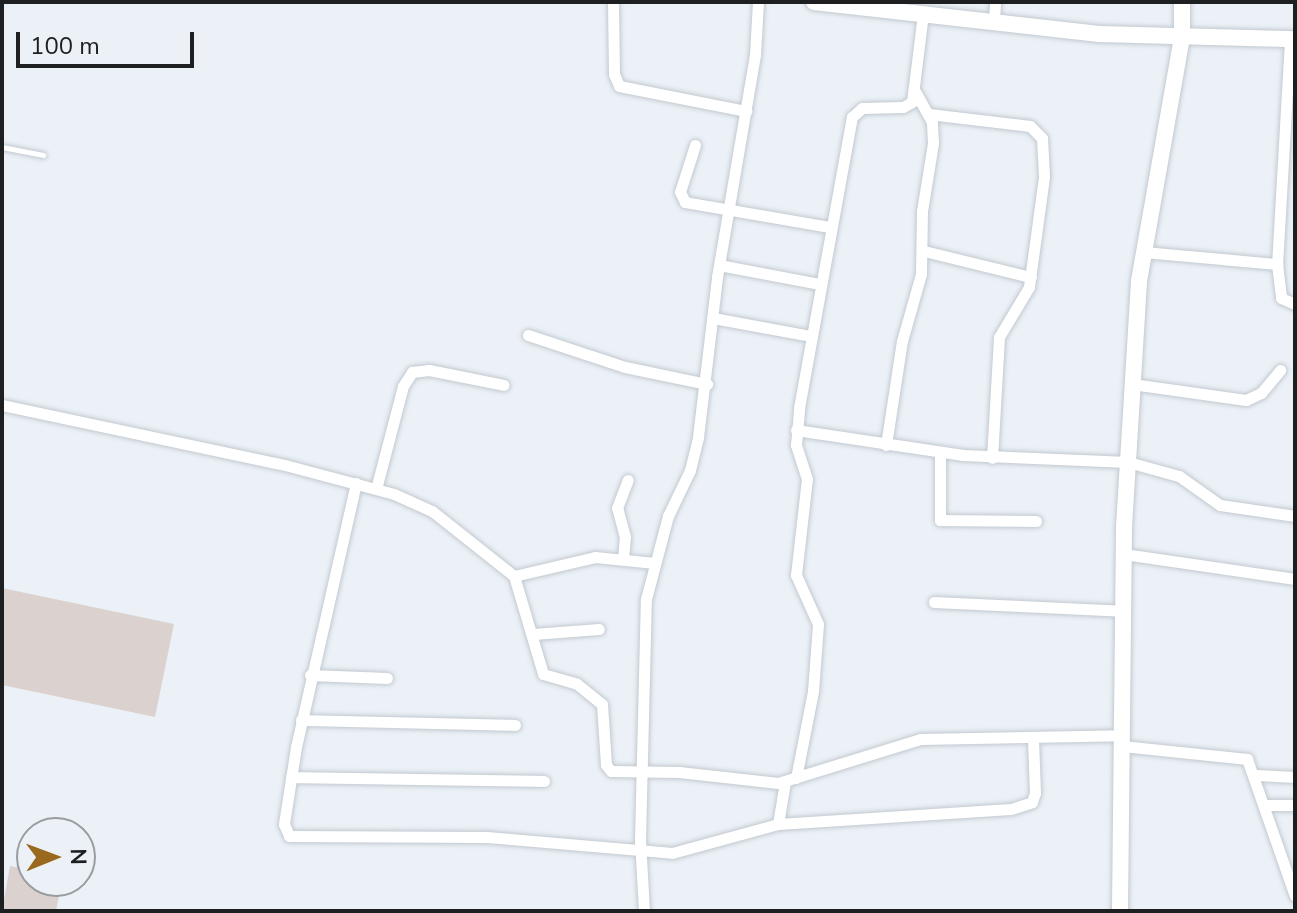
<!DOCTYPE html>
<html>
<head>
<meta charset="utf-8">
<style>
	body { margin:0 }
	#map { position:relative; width:1297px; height:913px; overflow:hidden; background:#ebf1f7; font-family:"Nunito Sans",sans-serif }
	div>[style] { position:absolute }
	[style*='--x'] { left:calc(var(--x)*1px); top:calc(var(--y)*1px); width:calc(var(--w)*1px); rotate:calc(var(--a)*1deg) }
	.building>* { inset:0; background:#dbd2cf }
	.roads { filter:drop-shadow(0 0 2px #c2c9cf) drop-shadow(0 0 2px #c2c9cf) }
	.lane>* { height:5px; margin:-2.5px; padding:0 2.5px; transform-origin:2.5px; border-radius:2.5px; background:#fff }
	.street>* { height:11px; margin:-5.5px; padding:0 5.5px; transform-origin:5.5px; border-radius:5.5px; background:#fff }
	.secondary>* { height:16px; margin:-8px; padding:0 8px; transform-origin:8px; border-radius:8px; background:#fff }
	.primary>* { height:16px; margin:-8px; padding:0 8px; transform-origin:8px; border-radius:8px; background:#fff }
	span { translate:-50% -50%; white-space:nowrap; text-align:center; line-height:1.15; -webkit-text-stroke:7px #ebf1f7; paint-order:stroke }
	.frame { position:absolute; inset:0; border:4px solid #1d1f21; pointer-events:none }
	.north { position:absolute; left:16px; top:817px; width:80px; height:80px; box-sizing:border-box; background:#ebf1f7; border:2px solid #999da1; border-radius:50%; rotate:89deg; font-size:22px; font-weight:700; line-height:32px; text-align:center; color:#1d1f21 }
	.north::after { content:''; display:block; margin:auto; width:28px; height:36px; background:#9b691d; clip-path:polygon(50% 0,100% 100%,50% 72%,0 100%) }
	.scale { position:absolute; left:16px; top:32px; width:178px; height:36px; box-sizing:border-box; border:4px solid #1d1f21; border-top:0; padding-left:10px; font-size:24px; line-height:28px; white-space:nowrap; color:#1d1f21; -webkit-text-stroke:6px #ebf1f7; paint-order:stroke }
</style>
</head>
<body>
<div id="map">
	<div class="building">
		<i style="clip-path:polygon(2px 588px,174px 624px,155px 717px,2px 685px)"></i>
		<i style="clip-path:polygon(10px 866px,32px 870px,32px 881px,62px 881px,56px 911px,2px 911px)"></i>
	</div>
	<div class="roads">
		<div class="lane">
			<i style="--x:2;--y:147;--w:42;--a:11"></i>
		</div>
		<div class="street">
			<i style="--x:613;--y:2;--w:72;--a:89.2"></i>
			<i style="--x:614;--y:74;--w:13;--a:67"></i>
			<i style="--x:619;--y:86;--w:130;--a:11.1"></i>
			<i style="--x:994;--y:22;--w:20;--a:-87"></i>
			<i style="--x:1290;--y:40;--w:224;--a:93.3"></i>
			<i style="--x:1277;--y:264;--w:34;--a:83"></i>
			<i style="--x:1281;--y:298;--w:15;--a:23"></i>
			<i style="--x:929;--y:114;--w:102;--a:6.8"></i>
			<i style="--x:1030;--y:126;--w:17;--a:45"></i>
			<i style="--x:1042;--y:138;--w:39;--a:87"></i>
			<i style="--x:1044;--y:177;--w:111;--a:97.8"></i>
			<i style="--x:1029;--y:287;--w:58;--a:121"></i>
			<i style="--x:999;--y:337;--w:121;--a:93.3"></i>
			<i style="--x:695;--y:145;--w:49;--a:107.7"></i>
			<i style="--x:680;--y:192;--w:11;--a:63"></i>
			<i style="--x:685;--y:202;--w:147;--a:9.8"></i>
			<i style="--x:924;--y:251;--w:110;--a:13.7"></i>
			<i style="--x:1144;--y:252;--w:134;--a:5.2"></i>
			<i style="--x:719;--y:265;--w:103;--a:10.7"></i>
			<i style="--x:713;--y:318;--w:100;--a:10.4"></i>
			<i style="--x:528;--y:335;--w:102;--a:18.3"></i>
			<i style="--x:625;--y:367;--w:84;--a:11.7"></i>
			<i style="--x:1132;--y:384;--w:115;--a:8"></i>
			<i style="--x:1246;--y:400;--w:17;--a:-25"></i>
			<i style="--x:1261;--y:393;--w:30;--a:-50"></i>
			<i style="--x:2;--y:405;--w:289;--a:12"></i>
			<i style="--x:285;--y:465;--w:113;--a:14.9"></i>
			<i style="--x:394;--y:494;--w:42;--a:24.1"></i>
			<i style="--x:432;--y:511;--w:105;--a:38.4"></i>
			<i style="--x:514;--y:576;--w:102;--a:73.5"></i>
			<i style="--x:543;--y:674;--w:35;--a:16"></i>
			<i style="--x:577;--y:684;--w:32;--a:39"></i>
			<i style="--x:602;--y:704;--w:61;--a:86.2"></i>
			<i style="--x:606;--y:765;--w:8;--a:50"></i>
			<i style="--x:611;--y:771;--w:68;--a:0.8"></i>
			<i style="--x:679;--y:772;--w:100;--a:6.3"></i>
			<i style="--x:778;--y:783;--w:149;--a:-17.2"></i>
			<i style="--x:920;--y:739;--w:201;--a:-1.1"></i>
			<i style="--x:796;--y:430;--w:169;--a:8.5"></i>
			<i style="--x:963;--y:455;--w:165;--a:2.4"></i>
			<i style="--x:1128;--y:462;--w:53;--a:15.4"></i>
			<i style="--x:1179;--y:476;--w:50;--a:35.3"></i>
			<i style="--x:1220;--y:505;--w:76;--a:8.3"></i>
			<i style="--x:886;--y:445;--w:105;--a:-81.3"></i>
			<i style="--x:902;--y:341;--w:70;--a:-74.2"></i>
			<i style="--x:921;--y:274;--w:63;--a:-89.1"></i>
			<i style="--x:922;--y:211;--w:69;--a:-80.8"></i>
			<i style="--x:933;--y:143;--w:21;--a:-93"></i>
			<i style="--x:932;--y:122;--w:38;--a:-119"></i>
			<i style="--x:940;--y:452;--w:68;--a:90"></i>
			<i style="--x:940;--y:520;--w:96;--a:0.6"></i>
			<i style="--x:356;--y:483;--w:271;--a:102.8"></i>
			<i style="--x:296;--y:747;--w:78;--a:98.9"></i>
			<i style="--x:284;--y:824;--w:13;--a:67"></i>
			<i style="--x:289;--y:836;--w:198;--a:0.3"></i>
			<i style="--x:487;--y:837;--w:186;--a:4.9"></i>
			<i style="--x:672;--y:853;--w:110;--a:-15.3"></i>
			<i style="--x:778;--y:824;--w:233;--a:-3.7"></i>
			<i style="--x:1011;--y:809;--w:22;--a:-18"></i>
			<i style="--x:1032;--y:802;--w:9;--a:-72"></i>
			<i style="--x:1035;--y:793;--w:55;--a:-92.1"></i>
			<i style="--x:376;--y:489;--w:106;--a:-75.3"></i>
			<i style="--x:403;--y:386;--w:17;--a:-57"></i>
			<i style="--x:412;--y:372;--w:17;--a:-7"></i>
			<i style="--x:429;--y:370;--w:76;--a:11.3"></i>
			<i style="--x:1124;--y:554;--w:173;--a:8.3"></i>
			<i style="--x:623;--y:559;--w:22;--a:-85"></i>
			<i style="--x:625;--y:537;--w:30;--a:-105"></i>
			<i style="--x:617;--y:508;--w:30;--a:-69"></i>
			<i style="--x:514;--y:576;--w:83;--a:-13.2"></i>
			<i style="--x:595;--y:557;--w:60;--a:5.7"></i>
			<i style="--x:934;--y:602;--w:188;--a:2.7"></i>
			<i style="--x:533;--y:634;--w:66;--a:-4.3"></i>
			<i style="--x:310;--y:675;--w:77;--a:2.2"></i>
			<i style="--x:301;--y:720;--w:214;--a:1.3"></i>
			<i style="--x:1122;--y:746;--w:126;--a:5.9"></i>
			<i style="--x:1247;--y:759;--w:145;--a:70.7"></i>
			<i style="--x:1257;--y:775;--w:38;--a:3"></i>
			<i style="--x:291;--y:777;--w:253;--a:0.9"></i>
			<i style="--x:796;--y:778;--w:89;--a:-78.9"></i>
			<i style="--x:813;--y:691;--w:67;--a:-85.7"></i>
			<i style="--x:818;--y:624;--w:54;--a:-114.2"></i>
			<i style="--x:796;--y:575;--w:97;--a:-83.5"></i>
			<i style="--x:807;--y:479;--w:36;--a:-108"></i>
			<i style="--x:796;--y:445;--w:37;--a:-85"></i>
			<i style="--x:799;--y:408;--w:296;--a:-79.7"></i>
			<i style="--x:852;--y:117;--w:13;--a:-42"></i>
			<i style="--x:862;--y:108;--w:41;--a:-1.4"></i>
			<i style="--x:903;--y:107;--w:10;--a:-29"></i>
			<i style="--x:912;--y:102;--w:89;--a:-82.9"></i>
			<i style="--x:1264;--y:805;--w:31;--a:0"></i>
			<i style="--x:778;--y:824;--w:43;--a:-80.5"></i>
			<i style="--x:644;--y:911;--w:71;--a:-93.2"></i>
			<i style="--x:640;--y:840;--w:241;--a:-88.6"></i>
			<i style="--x:646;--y:599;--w:86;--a:-75.2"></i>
			<i style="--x:668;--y:516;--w:51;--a:-64.4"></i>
			<i style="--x:690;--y:470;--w:34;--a:-76"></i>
			<i style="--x:698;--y:437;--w:161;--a:-83.2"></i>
			<i style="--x:717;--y:277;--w:225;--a:-80.3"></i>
			<i style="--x:755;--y:55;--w:53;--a:-86.8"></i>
		</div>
		<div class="secondary">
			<i style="--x:1120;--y:911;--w:384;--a:-89.4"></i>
			<i style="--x:1124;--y:527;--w:246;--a:-86.5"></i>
			<i style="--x:1139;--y:281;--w:249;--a:-80"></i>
			<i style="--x:1182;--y:36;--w:34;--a:-90"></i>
		</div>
		<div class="primary">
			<i style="--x:814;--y:2;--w:287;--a:6.4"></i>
			<i style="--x:1099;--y:34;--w:196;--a:1.5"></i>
		</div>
	</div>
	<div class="frame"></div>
	<div class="north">N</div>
	<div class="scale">100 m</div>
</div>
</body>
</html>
